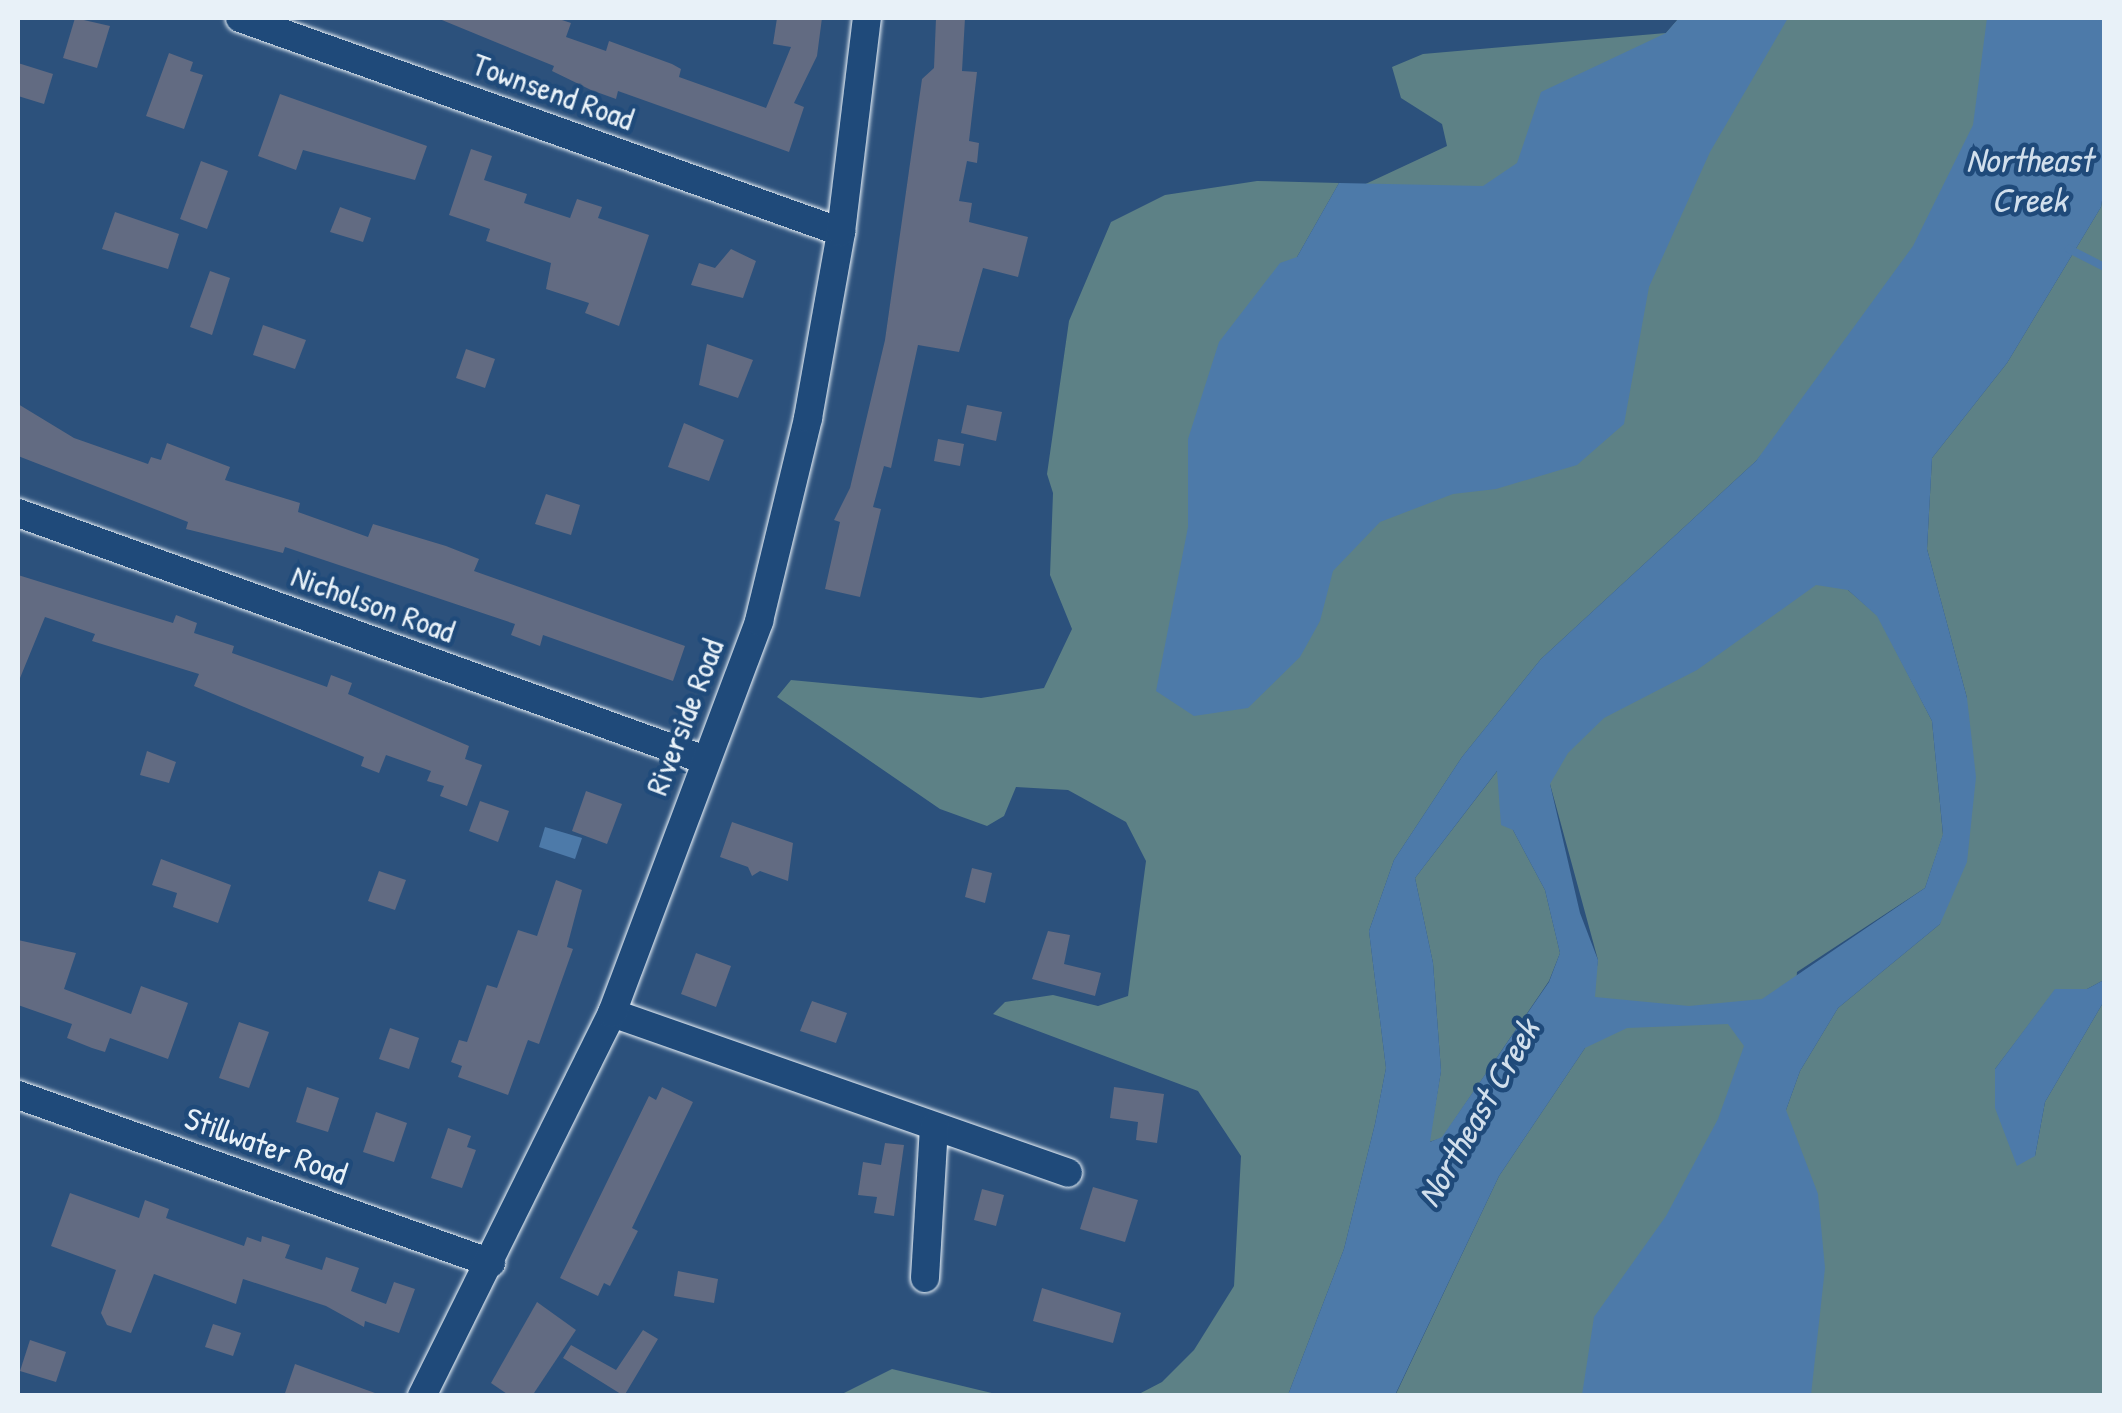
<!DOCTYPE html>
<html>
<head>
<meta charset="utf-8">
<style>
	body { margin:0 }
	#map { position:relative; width:2122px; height:1413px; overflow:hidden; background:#2c517c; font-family:"Patrick Hand",sans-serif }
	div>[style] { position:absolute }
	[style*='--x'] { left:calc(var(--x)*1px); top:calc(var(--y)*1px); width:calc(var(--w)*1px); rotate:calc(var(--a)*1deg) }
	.green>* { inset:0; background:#5d8186 }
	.water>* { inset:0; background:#4d7aa9 }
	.stream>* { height:8px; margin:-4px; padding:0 4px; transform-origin:4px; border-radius:4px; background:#4d7aa9 }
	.building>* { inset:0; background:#626b82 }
	.roads { filter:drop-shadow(0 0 2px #e8f1f8) drop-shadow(0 0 2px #e8f1f8) }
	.minor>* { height:28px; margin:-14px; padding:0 14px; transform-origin:14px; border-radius:14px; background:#1f4a7a }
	span { translate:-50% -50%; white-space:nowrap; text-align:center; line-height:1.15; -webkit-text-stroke:9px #1f4a7a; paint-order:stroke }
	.street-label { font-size:32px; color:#e8f1f8 }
	.water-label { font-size:35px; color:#d1dfec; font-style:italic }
	.frame { position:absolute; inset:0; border:20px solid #e8f1f8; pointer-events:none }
</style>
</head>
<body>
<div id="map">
	<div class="green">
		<i style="clip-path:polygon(1679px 18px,2024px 18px,1972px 206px,1756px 461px,1541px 659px,1462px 757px,1394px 860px,1369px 931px,1386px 1068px,1375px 1124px,1344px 1249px,1288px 1395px,1137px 1395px,1162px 1382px,1194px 1350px,1234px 1286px,1241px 1156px,1198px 1091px,993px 1014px,1005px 1002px,1053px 995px,1098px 1006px,1128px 996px,1146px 861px,1126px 822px,1068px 790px,1016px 787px,1004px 816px,987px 826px,940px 809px,777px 697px,791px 680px,981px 698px,1044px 688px,1072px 629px,1050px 575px,1053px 493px,1047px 474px,1069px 321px,1111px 222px,1165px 195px,1257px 181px,1339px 183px,1297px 257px,1316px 280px,1357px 188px,1447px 146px,1442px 124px,1401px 98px,1392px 67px,1423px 54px,1666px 33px)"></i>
		<i style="clip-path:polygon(2104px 187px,2104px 980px,2087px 989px,2055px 990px,1995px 1069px,2035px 1156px,2045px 1102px,2104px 1001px,2104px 1395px,1395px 1396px,1499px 1176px,1585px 1048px,1598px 960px,1550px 784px,1551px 741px,1872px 503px,1848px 590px,1878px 616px,1932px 721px,1943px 835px,1925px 888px,1797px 972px,1786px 1110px,1800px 1071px,1838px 1008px,1940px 924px,1967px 698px,1927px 549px,1932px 458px,2007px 363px,2101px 207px)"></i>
		<i style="clip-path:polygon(1498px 770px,1513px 830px,1545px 890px,1560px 953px,1549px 981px,1442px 1138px,1429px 1142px,1441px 1071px,1433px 963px,1415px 878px)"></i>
		<i style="clip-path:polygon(892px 1369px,1000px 1395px,840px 1395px)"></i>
	</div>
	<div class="water">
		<i style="clip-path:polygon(1679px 18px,1788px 18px,1710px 152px,1649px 287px,1624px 424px,1577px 465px,1496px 489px,1453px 494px,1380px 522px,1333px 571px,1320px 621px,1300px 657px,1248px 708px,1194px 716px,1156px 691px,1188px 527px,1188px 439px,1219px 342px,1280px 263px,1297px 257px,1339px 183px,1483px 186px,1517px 163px,1541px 92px,1666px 33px)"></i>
		<i style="clip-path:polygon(evenodd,1987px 18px,2104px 18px,2104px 187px,2101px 207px,2007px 363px,1932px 458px,1927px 549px,1967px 698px,1976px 777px,1967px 862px,1940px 924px,1838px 1008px,1800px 1071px,1786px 1110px,1818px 1194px,1825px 1268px,1811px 1395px,1582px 1395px,1594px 1317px,1666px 1216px,1718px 1119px,1744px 1046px,1728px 1024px,1627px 1028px,1585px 1048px,1499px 1176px,1395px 1395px,1288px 1395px,1344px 1249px,1375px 1124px,1386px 1068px,1369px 931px,1394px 860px,1462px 757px,1541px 659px,1756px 461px,1913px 246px,1973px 125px,1987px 18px,1816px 585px,1848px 590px,1877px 616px,1932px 721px,1943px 834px,1925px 888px,1762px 999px,1689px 1006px,1595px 997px,1598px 960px,1580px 913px,1550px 784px,1568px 753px,1604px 718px,1697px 670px,1816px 585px,1987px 18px,1497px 771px,1501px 825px,1513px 830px,1545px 890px,1560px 953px,1549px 982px,1442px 1137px,1430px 1142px,1441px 1071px,1433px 963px,1415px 878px,1497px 771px)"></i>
		<i style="clip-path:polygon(545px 827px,582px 838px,575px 859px,539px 847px)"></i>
		<i style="clip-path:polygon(2104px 980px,2104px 1001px,2045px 1102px,2035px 1156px,2017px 1166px,1995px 1108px,1995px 1069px,2055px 989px,2087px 989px)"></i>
	</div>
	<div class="stream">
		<i style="--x:2069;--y:249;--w:39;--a:27"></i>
	</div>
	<div class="building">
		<i style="clip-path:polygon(75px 18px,110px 26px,97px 68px,63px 58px)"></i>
		<i style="clip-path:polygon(437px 18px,556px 18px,571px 23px,566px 37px,606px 51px,609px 41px,672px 64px,681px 69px,679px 77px,766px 108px,791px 47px,773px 44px,777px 18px,822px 18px,817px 56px,794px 103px,804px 107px,789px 152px,618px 91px,616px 99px,591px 90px,552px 71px,554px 66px)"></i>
		<i style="clip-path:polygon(936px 18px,965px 18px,962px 71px,977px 72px,969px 141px,979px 143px,977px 163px,967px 161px,959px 201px,972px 203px,969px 222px,1028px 237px,1018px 277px,983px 268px,959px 352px,918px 345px,891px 468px,884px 466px,873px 507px,881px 509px,860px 597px,825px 589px,840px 522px,834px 520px,850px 488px,885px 340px,922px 79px,934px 68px)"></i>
		<i style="clip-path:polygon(169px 53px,193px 62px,190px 71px,203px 75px,184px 129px,146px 116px)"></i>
		<i style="clip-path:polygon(18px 63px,53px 74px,44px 104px,18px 96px)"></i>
		<i style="clip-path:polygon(280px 94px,427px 146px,415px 180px,303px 150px,296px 170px,258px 156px)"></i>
		<i style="clip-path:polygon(471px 149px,492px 156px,484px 180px,527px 194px,524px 203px,570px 218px,577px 199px,602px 207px,598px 218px,649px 235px,619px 326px,585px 313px,589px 303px,546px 289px,551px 263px,486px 241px,490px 229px,449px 215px)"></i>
		<i style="clip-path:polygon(201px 161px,228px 171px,207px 229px,180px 219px)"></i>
		<i style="clip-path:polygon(340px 207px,371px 218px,363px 242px,330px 232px)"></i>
		<i style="clip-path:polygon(115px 212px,179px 234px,168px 269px,102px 249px)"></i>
		<i style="clip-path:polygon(731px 249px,756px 261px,743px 298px,691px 285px,699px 263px,715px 268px)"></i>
		<i style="clip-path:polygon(210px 271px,230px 278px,212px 335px,190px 327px)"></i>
		<i style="clip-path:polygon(263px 325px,306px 340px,295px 369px,253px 355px)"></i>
		<i style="clip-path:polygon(707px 344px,753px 360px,738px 398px,699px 385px)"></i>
		<i style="clip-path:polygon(466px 349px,495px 359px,485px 388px,456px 378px)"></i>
		<i style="clip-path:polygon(18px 404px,74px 438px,148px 464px,151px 457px,161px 460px,167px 443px,230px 467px,225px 480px,300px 503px,298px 512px,368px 537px,373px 524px,446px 546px,479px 559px,474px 571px,685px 646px,673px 681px,543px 635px,540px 646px,511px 635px,515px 624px,285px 547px,283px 553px,186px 529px,188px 522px,18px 456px)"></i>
		<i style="clip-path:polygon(967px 405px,1002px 412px,996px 441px,961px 433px)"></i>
		<i style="clip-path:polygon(684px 423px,724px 440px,709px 481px,668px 467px)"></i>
		<i style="clip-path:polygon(938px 439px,964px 444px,960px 466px,934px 461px)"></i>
		<i style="clip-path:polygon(546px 494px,580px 505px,571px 535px,535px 524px)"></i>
		<i style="clip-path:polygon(18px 575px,173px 623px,176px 615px,197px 623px,194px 633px,234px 646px,232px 653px,327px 687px,331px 675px,352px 683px,348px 694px,469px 746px,465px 759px,482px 765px,467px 806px,440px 796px,444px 786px,427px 781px,431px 771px,386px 755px,379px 773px,361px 766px,364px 757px,194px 686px,199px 674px,92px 641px,95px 634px,45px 617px,18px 683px)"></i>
		<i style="clip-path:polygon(147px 751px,176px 762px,169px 783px,140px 775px)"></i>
		<i style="clip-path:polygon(586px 791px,622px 804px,607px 844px,572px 831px)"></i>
		<i style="clip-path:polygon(480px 801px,509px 811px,498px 842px,469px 831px)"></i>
		<i style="clip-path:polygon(732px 822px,793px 843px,788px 881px,760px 871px,752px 876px,748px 867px,720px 857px)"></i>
		<i style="clip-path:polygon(161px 859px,231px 885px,218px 923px,173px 907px,177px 893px,152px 885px)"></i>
		<i style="clip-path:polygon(972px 868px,992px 873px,985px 903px,965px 897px)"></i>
		<i style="clip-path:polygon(379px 871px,406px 880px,395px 910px,368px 901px)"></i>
		<i style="clip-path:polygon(556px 880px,582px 890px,567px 947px,573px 949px,539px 1044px,528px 1040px,508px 1095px,458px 1077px,462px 1066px,451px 1062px,459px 1040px,467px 1042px,487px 985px,497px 988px,518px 930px,537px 936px)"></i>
		<i style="clip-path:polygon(1048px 931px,1070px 935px,1064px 964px,1101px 973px,1095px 996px,1032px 979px)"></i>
		<i style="clip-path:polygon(18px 940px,76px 953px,64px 989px,131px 1014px,141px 986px,188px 1003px,168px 1059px,110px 1038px,105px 1052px,92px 1048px,67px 1038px,72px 1024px,18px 1005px)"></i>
		<i style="clip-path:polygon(696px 953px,731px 966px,716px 1007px,681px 994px)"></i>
		<i style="clip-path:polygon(812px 1001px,847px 1013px,836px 1043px,800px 1031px)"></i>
		<i style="clip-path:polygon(239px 1022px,269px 1032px,249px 1088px,219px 1078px)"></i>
		<i style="clip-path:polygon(390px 1028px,419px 1038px,409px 1069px,379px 1059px)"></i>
		<i style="clip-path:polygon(307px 1087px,339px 1098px,328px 1132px,296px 1122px)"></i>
		<i style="clip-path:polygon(662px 1087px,693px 1102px,632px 1228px,638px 1231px,610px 1286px,604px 1283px,598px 1296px,560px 1278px,649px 1096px,656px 1100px)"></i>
		<i style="clip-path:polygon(1114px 1087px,1164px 1094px,1157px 1143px,1136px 1140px,1138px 1122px,1110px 1118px)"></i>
		<i style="clip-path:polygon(376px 1112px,407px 1123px,394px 1162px,363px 1152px)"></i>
		<i style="clip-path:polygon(448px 1128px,471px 1136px,467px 1147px,476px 1150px,462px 1188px,431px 1178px)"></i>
		<i style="clip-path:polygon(885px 1143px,904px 1145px,894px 1216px,874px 1213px,877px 1197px,858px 1195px,863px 1162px,881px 1165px)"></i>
		<i style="clip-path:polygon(1093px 1187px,1138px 1200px,1125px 1242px,1080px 1229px)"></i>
		<i style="clip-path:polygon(982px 1189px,1004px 1195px,996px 1226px,974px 1220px)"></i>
		<i style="clip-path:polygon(70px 1193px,139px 1218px,145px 1200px,169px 1209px,166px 1218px,244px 1246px,247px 1237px,261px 1242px,262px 1236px,290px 1245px,285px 1258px,322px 1270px,326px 1257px,359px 1268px,351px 1291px,386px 1304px,394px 1282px,415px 1289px,399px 1333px,365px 1321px,364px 1327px,326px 1306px,243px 1279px,236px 1304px,154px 1274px,131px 1333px,107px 1325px,101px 1313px,116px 1270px,51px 1246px)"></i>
		<i style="clip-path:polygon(678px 1271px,718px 1279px,714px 1303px,674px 1296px)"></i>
		<i style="clip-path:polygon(1042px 1288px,1121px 1313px,1113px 1343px,1033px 1321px)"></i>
		<i style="clip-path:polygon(537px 1302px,576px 1330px,532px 1396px,510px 1396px,491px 1383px)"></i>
		<i style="clip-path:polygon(213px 1324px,241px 1333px,233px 1356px,205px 1347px)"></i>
		<i style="clip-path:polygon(643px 1330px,658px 1339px,624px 1396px,563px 1358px,571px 1345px,616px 1370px)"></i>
		<i style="clip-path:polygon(30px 1340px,66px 1352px,56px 1382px,20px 1371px)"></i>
		<i style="clip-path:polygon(295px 1364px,375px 1393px,374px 1396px,284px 1396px)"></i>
	</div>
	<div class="roads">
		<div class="minor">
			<i style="--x:240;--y:18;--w:638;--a:19.6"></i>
			<i style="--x:18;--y:513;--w:730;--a:19.78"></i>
			<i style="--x:612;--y:1013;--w:483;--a:19.3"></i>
			<i style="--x:18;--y:1095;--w:502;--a:19.55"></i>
			<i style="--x:925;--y:1278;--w:151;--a:-86.6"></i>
			<i style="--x:422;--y:1396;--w:428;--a:-63.6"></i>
			<i style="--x:612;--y:1013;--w:419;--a:-69.4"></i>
			<i style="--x:759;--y:621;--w:209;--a:-76.4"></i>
			<i style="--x:808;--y:418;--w:189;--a:-79.9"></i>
			<i style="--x:841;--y:232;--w:216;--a:-83.1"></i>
		</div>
	</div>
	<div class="street-label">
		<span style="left:553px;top:92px;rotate:20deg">Townsend Road</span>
		<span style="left:373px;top:604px;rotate:20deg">Nicholson Road</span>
		<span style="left:685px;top:717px;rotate:-69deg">Riverside Road</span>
		<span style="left:266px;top:1146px;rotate:20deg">Stillwater Road</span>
	</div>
	<div class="water-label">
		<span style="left:2029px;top:180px">Northeast<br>Creek</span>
		<span style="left:1478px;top:1113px;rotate:-60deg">Northeast Creek</span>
	</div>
	<div class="frame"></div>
</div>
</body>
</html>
